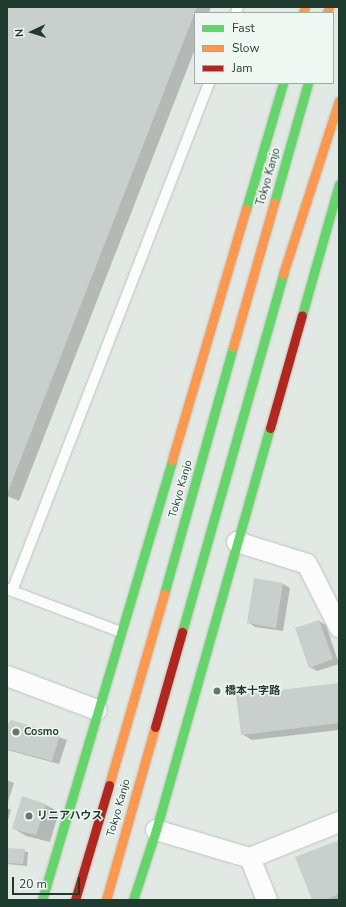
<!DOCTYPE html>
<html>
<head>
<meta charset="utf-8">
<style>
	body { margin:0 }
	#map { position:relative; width:346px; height:907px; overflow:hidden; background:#e2e8e4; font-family:"Nunito Sans","Noto Sans JP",sans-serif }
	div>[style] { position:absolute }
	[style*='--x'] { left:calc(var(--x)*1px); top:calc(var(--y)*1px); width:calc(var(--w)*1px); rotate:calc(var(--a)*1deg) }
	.shadow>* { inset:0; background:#0003 }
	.building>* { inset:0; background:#c9cfcc }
	.roads { filter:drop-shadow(0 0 1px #bbc5c0) drop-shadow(0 0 1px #bbc5c0) }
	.lane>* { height:10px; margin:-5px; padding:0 5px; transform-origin:5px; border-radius:5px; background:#fbfcfb }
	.street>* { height:20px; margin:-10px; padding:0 10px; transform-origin:10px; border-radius:10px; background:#fbfcfb }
	.fast>* { height:9px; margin:-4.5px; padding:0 4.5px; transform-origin:4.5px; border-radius:4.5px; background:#63d668 }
	.slow>* { height:9px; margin:-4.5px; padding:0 4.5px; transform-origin:4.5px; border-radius:4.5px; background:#ff974d }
	.jam>* { height:9px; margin:-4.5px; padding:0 4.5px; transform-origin:4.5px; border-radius:4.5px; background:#b3261e }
	.dots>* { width:11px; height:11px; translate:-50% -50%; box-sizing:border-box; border:2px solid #eff7f2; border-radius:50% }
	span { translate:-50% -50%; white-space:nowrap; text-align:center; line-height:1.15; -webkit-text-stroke:3px #eff7f2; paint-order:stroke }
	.street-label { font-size:11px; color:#1f3b2f }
	.poi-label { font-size:11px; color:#1f3b2f; font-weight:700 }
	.left { translate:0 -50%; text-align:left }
	.frame { position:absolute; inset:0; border:8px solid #1f3b2f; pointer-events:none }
	.legend { position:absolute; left:194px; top:12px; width:140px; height:72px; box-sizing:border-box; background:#eff7f2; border:1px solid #9caca4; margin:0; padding:5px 7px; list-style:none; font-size:12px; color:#1f3b2f }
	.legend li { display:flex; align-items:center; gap:8px; height:20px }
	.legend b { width:20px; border:1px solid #9caca4 }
	.north { position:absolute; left:12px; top:12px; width:40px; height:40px; -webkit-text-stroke:3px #eff7f2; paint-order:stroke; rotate:266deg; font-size:11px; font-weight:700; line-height:16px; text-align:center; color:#1f3b2f }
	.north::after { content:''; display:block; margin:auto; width:14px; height:18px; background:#1f3b2f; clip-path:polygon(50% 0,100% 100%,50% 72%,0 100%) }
	.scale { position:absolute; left:12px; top:877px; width:68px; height:18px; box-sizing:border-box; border:2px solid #1f3b2f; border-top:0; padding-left:5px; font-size:12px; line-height:14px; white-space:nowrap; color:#1f3b2f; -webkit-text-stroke:3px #eff7f2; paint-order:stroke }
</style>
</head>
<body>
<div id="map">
	<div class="shadow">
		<i style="clip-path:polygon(7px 7px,211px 7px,209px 13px,195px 13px,195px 49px,19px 501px,7px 496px)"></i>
		<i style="clip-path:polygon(255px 579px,283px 584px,290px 588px,283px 631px,255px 627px,248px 622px)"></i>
		<i style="clip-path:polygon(319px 621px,326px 625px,339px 664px,317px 671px,310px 667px)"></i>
		<i style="clip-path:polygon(339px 684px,339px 730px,252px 740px,242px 734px)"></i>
		<i style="clip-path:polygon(12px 721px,67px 740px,59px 764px,7px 750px,7px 727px)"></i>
		<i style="clip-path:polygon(7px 780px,14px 783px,8px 802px,7px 802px)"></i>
		<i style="clip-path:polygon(23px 798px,46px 805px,59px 812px,50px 842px,26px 836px,13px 828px)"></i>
		<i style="clip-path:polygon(7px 808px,11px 810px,7px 824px)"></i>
		<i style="clip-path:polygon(339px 841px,339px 900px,313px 900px)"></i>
		<i style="clip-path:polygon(7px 849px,28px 852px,27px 866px,7px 864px)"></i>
	</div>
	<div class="building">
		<i style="clip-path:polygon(7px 7px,197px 7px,7px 494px)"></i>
		<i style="clip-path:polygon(254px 578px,283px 583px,276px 628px,247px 623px)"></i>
		<i style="clip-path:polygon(319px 620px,333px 659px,309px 668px,295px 628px)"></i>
		<i style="clip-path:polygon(339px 683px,339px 723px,241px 735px,236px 695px)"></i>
		<i style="clip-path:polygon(11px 720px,60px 735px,52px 761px,7px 749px,7px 725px)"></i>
		<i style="clip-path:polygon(22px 796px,46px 804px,36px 835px,12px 829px)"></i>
		<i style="clip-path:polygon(339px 840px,339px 894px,325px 900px,312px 900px,295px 857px)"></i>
		<i style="clip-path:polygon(7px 848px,25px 849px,23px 864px,7px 863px)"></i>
	</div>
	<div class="roads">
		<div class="lane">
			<i style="--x:236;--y:13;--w:6;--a:-72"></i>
			<i style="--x:7;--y:589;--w:122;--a:20.7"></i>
			<i style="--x:12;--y:591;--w:545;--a:-68.8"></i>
		</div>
		<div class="street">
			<i style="--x:237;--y:542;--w:73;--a:17.4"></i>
			<i style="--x:307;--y:564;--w:71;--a:63.1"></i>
			<i style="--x:7;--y:676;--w:96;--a:20.7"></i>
			<i style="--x:156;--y:830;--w:98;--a:16.6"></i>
			<i style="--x:250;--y:858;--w:45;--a:68"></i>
			<i style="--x:250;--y:858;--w:96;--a:-22"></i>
		</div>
		<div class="fast">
			<i style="--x:274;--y:203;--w:125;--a:-74.2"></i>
			<i style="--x:246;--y:209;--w:131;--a:-73.6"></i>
			<i style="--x:302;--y:315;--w:136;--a:-74.2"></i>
			<i style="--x:164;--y:594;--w:256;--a:-74.4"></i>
			<i style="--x:182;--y:632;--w:372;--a:-74.2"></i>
			<i style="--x:42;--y:900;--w:459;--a:-73.5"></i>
			<i style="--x:133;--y:900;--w:74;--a:-71.8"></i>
			<i style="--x:156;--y:830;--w:418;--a:-74.2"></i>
		</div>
		<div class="slow">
			<i style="--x:303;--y:13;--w:6;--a:-72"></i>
			<i style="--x:327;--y:13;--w:6;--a:-72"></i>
			<i style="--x:283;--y:274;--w:182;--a:-72.1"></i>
			<i style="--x:233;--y:347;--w:150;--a:-74.1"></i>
			<i style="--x:172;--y:460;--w:262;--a:-73.6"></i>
			<i style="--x:109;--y:785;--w:199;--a:-73.9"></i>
			<i style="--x:106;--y:900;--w:180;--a:-74.2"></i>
		</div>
		<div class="jam">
			<i style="--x:270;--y:428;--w:117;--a:-74.2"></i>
			<i style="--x:155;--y:727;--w:99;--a:-74.1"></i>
			<i style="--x:75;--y:900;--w:120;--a:-73.5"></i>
		</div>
	</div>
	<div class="dots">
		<i style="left:217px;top:691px;background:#63786e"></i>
		<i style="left:16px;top:732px;background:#63786e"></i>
		<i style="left:29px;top:816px;background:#63786e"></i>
	</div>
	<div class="street-label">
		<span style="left:269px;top:177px;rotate:-74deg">Tokyo Kanjo</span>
		<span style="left:181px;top:489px;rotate:-74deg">Tokyo Kanjo</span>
		<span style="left:119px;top:808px;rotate:-74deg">Tokyo Kanjo</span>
	</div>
	<div class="poi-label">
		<span class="left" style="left:225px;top:691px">橋本十字路</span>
		<span class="left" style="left:24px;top:732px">Cosmo</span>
		<span class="left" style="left:37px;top:816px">リニアハウス</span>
	</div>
	<div class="frame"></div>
	<ul class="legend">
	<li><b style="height:5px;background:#63d668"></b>Fast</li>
	<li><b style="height:5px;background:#ff974d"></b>Slow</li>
	<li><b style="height:5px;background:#b3261e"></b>Jam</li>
	</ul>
	<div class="north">N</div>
	<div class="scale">20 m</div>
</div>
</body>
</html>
